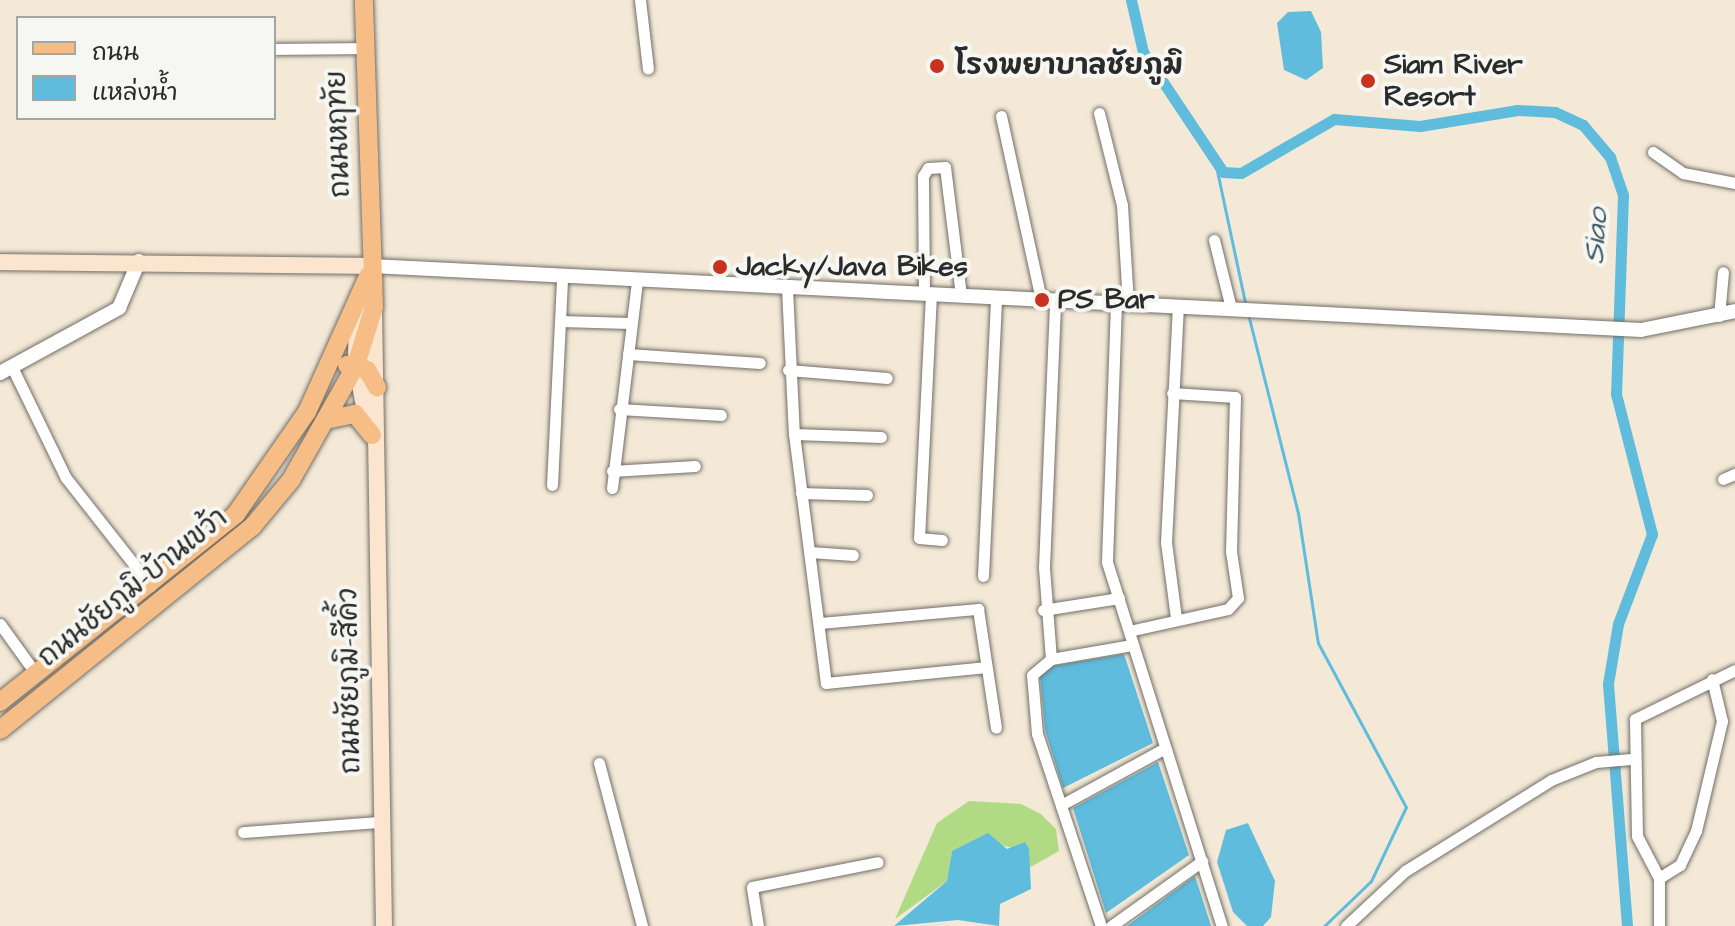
<!DOCTYPE html>
<html>
<head>
<meta charset="utf-8">
<style>
	body { margin:0 }
	#map { position:relative; width:1735px; height:926px; overflow:hidden; background:#f4e9d7; font-family:"Architects Daughter","Playpen Sans Thai",sans-serif }
	div>[style] { position:absolute }
	[style*='--x'] { left:calc(var(--x)*1px); top:calc(var(--y)*1px); width:calc(var(--w)*1px); rotate:calc(var(--a)*1deg) }
	.green>* { inset:0; background:#b1da85 }
	.water>* { inset:0; background:#5fbcdd }
	.stream>* { height:3px; margin:-1.5px; padding:0 1.5px; transform-origin:1.5px; border-radius:1.5px; background:#5fbcdd }
	.canal>* { height:11px; margin:-5.5px; padding:0 5.5px; transform-origin:5.5px; border-radius:5.5px; background:#5fbcdd }
	.roads { filter:drop-shadow(0 0 2px #716e67) drop-shadow(0 0 2px #716e67) }
	.minor>* { height:11px; margin:-5.5px; padding:0 5.5px; transform-origin:5.5px; border-radius:5.5px; background:#fff }
	.tertiary>* { height:14px; margin:-7px; padding:0 7px; transform-origin:7px; border-radius:7px; background:#fff }
	.secondary>* { height:16px; margin:-8px; padding:0 8px; transform-origin:8px; border-radius:8px; background:#fbe5cf }
	.primary>* { height:18px; margin:-9px; padding:0 9px; transform-origin:9px; border-radius:9px; background:#f6be86 }
	.dots>* { width:22px; height:22px; translate:-50% -50%; box-sizing:border-box; border:4px solid #f6f6f2; border-radius:50% }
	span { translate:-50% -50%; white-space:nowrap; text-align:center; line-height:1.15; -webkit-text-stroke:8px #f6f6f2; paint-order:stroke }
	.poi-label { font-size:28px; color:#2b2b2b; font-weight:700 }
	.left { translate:0 -50%; text-align:left }
	.street-label { font-size:28px; color:#2b2b2b }
	.water-label { font-size:30px; color:#3b5660; font-style:italic }
	.legend { position:absolute; left:16px; top:16px; width:260px; height:104px; box-sizing:border-box; background:#f6f6f2; border:2px solid #a5a5a2; margin:0; padding:10px 14px; list-style:none; font-size:24px; color:#2b2b2b }
	.legend li { display:flex; align-items:center; gap:16px; height:40px }
	.legend b { width:40px; border:2px solid #a5a5a2 }
</style>
</head>
<body>
<div id="map">
	<div class="green">
		<i style="clip-path:polygon(969px 801px,1021px 804px,1041px 814px,1056px 829px,1059px 851px,1027px 869px,1029px 860px,1017px 849px,979px 840px,952px 851px,947px 881px,895px 919px,937px 823px)"></i>
	</div>
	<div class="water">
		<i style="clip-path:polygon(1311px 11px,1321px 32px,1323px 68px,1306px 80px,1284px 70px,1277px 23px,1288px 12px)"></i>
		<i style="clip-path:polygon(1124px 654px,1153px 743px,1063px 788px,1045px 730px,1040px 675px,1052px 666px)"></i>
		<i style="clip-path:polygon(1158px 762px,1189px 855px,1106px 913px,1073px 808px)"></i>
		<i style="clip-path:polygon(1248px 823px,1275px 881px,1271px 917px,1263px 926px,1247px 926px,1233px 912px,1217px 862px,1226px 830px)"></i>
		<i style="clip-path:polygon(988px 833px,1007px 849px,1025px 842px,1029px 849px,1031px 889px,1000px 904px,999px 926px,958px 920px,894px 926px,947px 881px,952px 851px)"></i>
		<i style="clip-path:polygon(1195px 876px,1211px 926px,1127px 926px)"></i>
	</div>
	<div class="stream">
		<i style="--x:1216;--y:166;--w:144;--a:78"></i>
		<i style="--x:1248;--y:314;--w:205;--a:75.9"></i>
		<i style="--x:1298;--y:513;--w:132;--a:81.3"></i>
		<i style="--x:1318;--y:643;--w:186;--a:61.8"></i>
		<i style="--x:1406;--y:807;--w:82;--a:115.3"></i>
		<i style="--x:1371;--y:881;--w:65;--a:136.2"></i>
	</div>
	<div class="canal">
		<i style="--x:1131;--y:0;--w:53;--a:77"></i>
		<i style="--x:1143;--y:52;--w:144;--a:56.3"></i>
		<i style="--x:1223;--y:172;--w:18;--a:3"></i>
		<i style="--x:1241;--y:173;--w:108;--a:-30.1"></i>
		<i style="--x:1334;--y:119;--w:86;--a:4.7"></i>
		<i style="--x:1420;--y:126;--w:99;--a:-9.3"></i>
		<i style="--x:1518;--y:110;--w:37;--a:3"></i>
		<i style="--x:1555;--y:112;--w:31;--a:25"></i>
		<i style="--x:1583;--y:125;--w:42;--a:49.8"></i>
		<i style="--x:1610;--y:157;--w:40;--a:71.1"></i>
		<i style="--x:1623;--y:195;--w:199;--a:92"></i>
		<i style="--x:1616;--y:394;--w:145;--a:75.6"></i>
		<i style="--x:1652;--y:534;--w:96;--a:110.7"></i>
		<i style="--x:1618;--y:624;--w:61;--a:99.5"></i>
		<i style="--x:1608;--y:684;--w:243;--a:85.5"></i>
	</div>
	<div class="roads">
		<div class="minor">
			<i style="--x:640;--y:0;--w:69;--a:83.4"></i>
			<i style="--x:274;--y:49;--w:91;--a:-0.6"></i>
			<i style="--x:1099;--y:113;--w:95;--a:76"></i>
			<i style="--x:1122;--y:205;--w:98;--a:86.5"></i>
			<i style="--x:1001;--y:116;--w:187;--a:77.7"></i>
			<i style="--x:1653;--y:152;--w:37;--a:35"></i>
			<i style="--x:1683;--y:173;--w:53;--a:10.9"></i>
			<i style="--x:1214;--y:240;--w:70;--a:76"></i>
			<i style="--x:787;--y:288;--w:146;--a:87.3"></i>
			<i style="--x:794;--y:434;--w:251;--a:82.7"></i>
			<i style="--x:826;--y:683;--w:161;--a:-5.7"></i>
			<i style="--x:924;--y:294;--w:118;--a:-90.5"></i>
			<i style="--x:923;--y:176;--w:9;--a:-58"></i>
			<i style="--x:928;--y:168;--w:17;--a:-3"></i>
			<i style="--x:945;--y:167;--w:130;--a:82.9"></i>
			<i style="--x:931;--y:294;--w:244;--a:92.8"></i>
			<i style="--x:919;--y:538;--w:23;--a:5"></i>
			<i style="--x:1116;--y:303;--w:259;--a:92"></i>
			<i style="--x:1107;--y:562;--w:382;--a:72.5"></i>
			<i style="--x:1719;--y:316;--w:44;--a:-84.8"></i>
			<i style="--x:560;--y:321;--w:70;--a:1.6"></i>
			<i style="--x:628;--y:354;--w:132;--a:3.9"></i>
			<i style="--x:12;--y:367;--w:123;--a:64.1"></i>
			<i style="--x:66;--y:478;--w:137;--a:51.8"></i>
			<i style="--x:788;--y:370;--w:99;--a:4.6"></i>
			<i style="--x:619;--y:409;--w:102;--a:3.4"></i>
			<i style="--x:794;--y:434;--w:87;--a:2"></i>
			<i style="--x:612;--y:471;--w:83;--a:-3.4"></i>
			<i style="--x:1723;--y:479;--w:13;--a:-23"></i>
			<i style="--x:552;--y:485;--w:208;--a:-87.2"></i>
			<i style="--x:612;--y:488;--w:209;--a:-83.1"></i>
			<i style="--x:801;--y:493;--w:66;--a:1.7"></i>
			<i style="--x:810;--y:552;--w:43;--a:4"></i>
			<i style="--x:983;--y:576;--w:279;--a:-87.3"></i>
			<i style="--x:1043;--y:610;--w:77;--a:-9"></i>
			<i style="--x:1176;--y:618;--w:77;--a:-97.5"></i>
			<i style="--x:1166;--y:542;--w:236;--a:-87.1"></i>
			<i style="--x:820;--y:623;--w:159;--a:-5.1"></i>
			<i style="--x:978;--y:609;--w:120;--a:81.4"></i>
			<i style="--x:0;--y:624;--w:62;--a:54.2"></i>
			<i style="--x:1129;--y:631;--w:101;--a:-12.5"></i>
			<i style="--x:1228;--y:609;--w:15;--a:-48"></i>
			<i style="--x:1238;--y:598;--w:48;--a:-98.5"></i>
			<i style="--x:1231;--y:551;--w:154;--a:-88.5"></i>
			<i style="--x:1235;--y:397;--w:63;--a:-176.4"></i>
			<i style="--x:1051;--y:659;--w:92;--a:-94.4"></i>
			<i style="--x:1044;--y:567;--w:267;--a:-87.6"></i>
			<i style="--x:599;--y:763;--w:169;--a:75.2"></i>
			<i style="--x:1061;--y:805;--w:119;--a:-28.7"></i>
			<i style="--x:243;--y:832;--w:137;--a:-4.2"></i>
			<i style="--x:1659;--y:878;--w:25;--a:-32"></i>
			<i style="--x:1680;--y:865;--w:38;--a:-65"></i>
			<i style="--x:1696;--y:831;--w:113;--a:-76.7"></i>
			<i style="--x:1722;--y:721;--w:43;--a:-103.4"></i>
			<i style="--x:758;--y:926;--w:39;--a:-99"></i>
			<i style="--x:752;--y:887;--w:128;--a:-11.2"></i>
			<i style="--x:1101;--y:926;--w:202;--a:-108.4"></i>
			<i style="--x:1037;--y:734;--w:59;--a:-94.8"></i>
			<i style="--x:1032;--y:675;--w:25;--a:-40"></i>
			<i style="--x:1051;--y:659;--w:82;--a:-9.8"></i>
			<i style="--x:1111;--y:926;--w:112;--a:-35.5"></i>
			<i style="--x:1346;--y:926;--w:81;--a:-43"></i>
			<i style="--x:1405;--y:871;--w:172;--a:-31.9"></i>
			<i style="--x:1551;--y:780;--w:48;--a:-21.8"></i>
			<i style="--x:1596;--y:762;--w:38;--a:-5"></i>
			<i style="--x:1659;--y:926;--w:48;--a:-90"></i>
			<i style="--x:1659;--y:878;--w:47;--a:-117.6"></i>
			<i style="--x:1637;--y:836;--w:117;--a:-91"></i>
			<i style="--x:1635;--y:719;--w:111;--a:-26.1"></i>
		</div>
		<div class="tertiary">
			<i style="--x:371;--y:266;--w:1272;--a:2.88"></i>
			<i style="--x:1641;--y:330;--w:96;--a:-11.4"></i>
			<i style="--x:0;--y:373;--w:136;--a:-28.6"></i>
			<i style="--x:119;--y:308;--w:51;--a:-66.9"></i>
		</div>
		<div class="secondary">
			<i style="--x:0;--y:262;--w:371;--a:0.6"></i>
			<i style="--x:357;--y:307;--w:58;--a:91"></i>
			<i style="--x:356;--y:365;--w:62;--a:78.9"></i>
			<i style="--x:374;--y:312;--w:614;--a:89.07"></i>
		</div>
		<div class="primary">
			<i style="--x:347;--y:365;--w:21;--a:14"></i>
			<i style="--x:367;--y:370;--w:20;--a:60"></i>
			<i style="--x:326;--y:420;--w:30;--a:-12"></i>
			<i style="--x:355;--y:414;--w:27;--a:51"></i>
			<i style="--x:0;--y:702;--w:302;--a:-38.5"></i>
			<i style="--x:236;--y:514;--w:124;--a:-55.2"></i>
			<i style="--x:307;--y:412;--w:149;--a:-65.8"></i>
			<i style="--x:0;--y:730;--w:324;--a:-38.9"></i>
			<i style="--x:252;--y:527;--w:61;--a:-50.3"></i>
			<i style="--x:291;--y:480;--w:132;--a:-60.5"></i>
			<i style="--x:356;--y:365;--w:61;--a:-72.8"></i>
			<i style="--x:374;--y:307;--w:307;--a:-91.9"></i>
		</div>
	</div>
	<div class="dots">
		<i style="left:937px;top:66px;background:#c8321e"></i>
		<i style="left:1368px;top:81px;background:#c8321e"></i>
		<i style="left:720px;top:267px;background:#c8321e"></i>
		<i style="left:1042px;top:300px;background:#c8321e"></i>
	</div>
	<div class="poi-label">
		<span class="left" style="left:1384px;top:81px">Siam River<br>Resort</span>
		<span class="left" style="left:955px;top:66px">โรงพยาบาลชัยภูมิ</span>
		<span class="left" style="left:736px;top:267px">Jacky/Java Bikes</span>
		<span class="left" style="left:1058px;top:300px">PS Bar</span>
	</div>
	<div class="street-label">
		<span style="left:339px;top:134px;rotate:-92deg">ถนนหฤทัย</span>
		<span style="left:133px;top:588px;rotate:-39deg">ถนนชัยภูมิ-บ้านเขว้า</span>
		<span style="left:350px;top:681px;rotate:-91deg">ถนนชัยภูมิ-สีคิ้ว</span>
	</div>
	<div class="water-label">
		<span style="left:1596px;top:236px;rotate:-86deg">Siao</span>
	</div>
	<ul class="legend">
	<li><b style="height:10px;background:#f6be86"></b>ถนน</li>
	<li><b style="height:22px;background:#5fbcdd"></b>แหล่งน้ำ</li>
	</ul>
</div>
</body>
</html>
